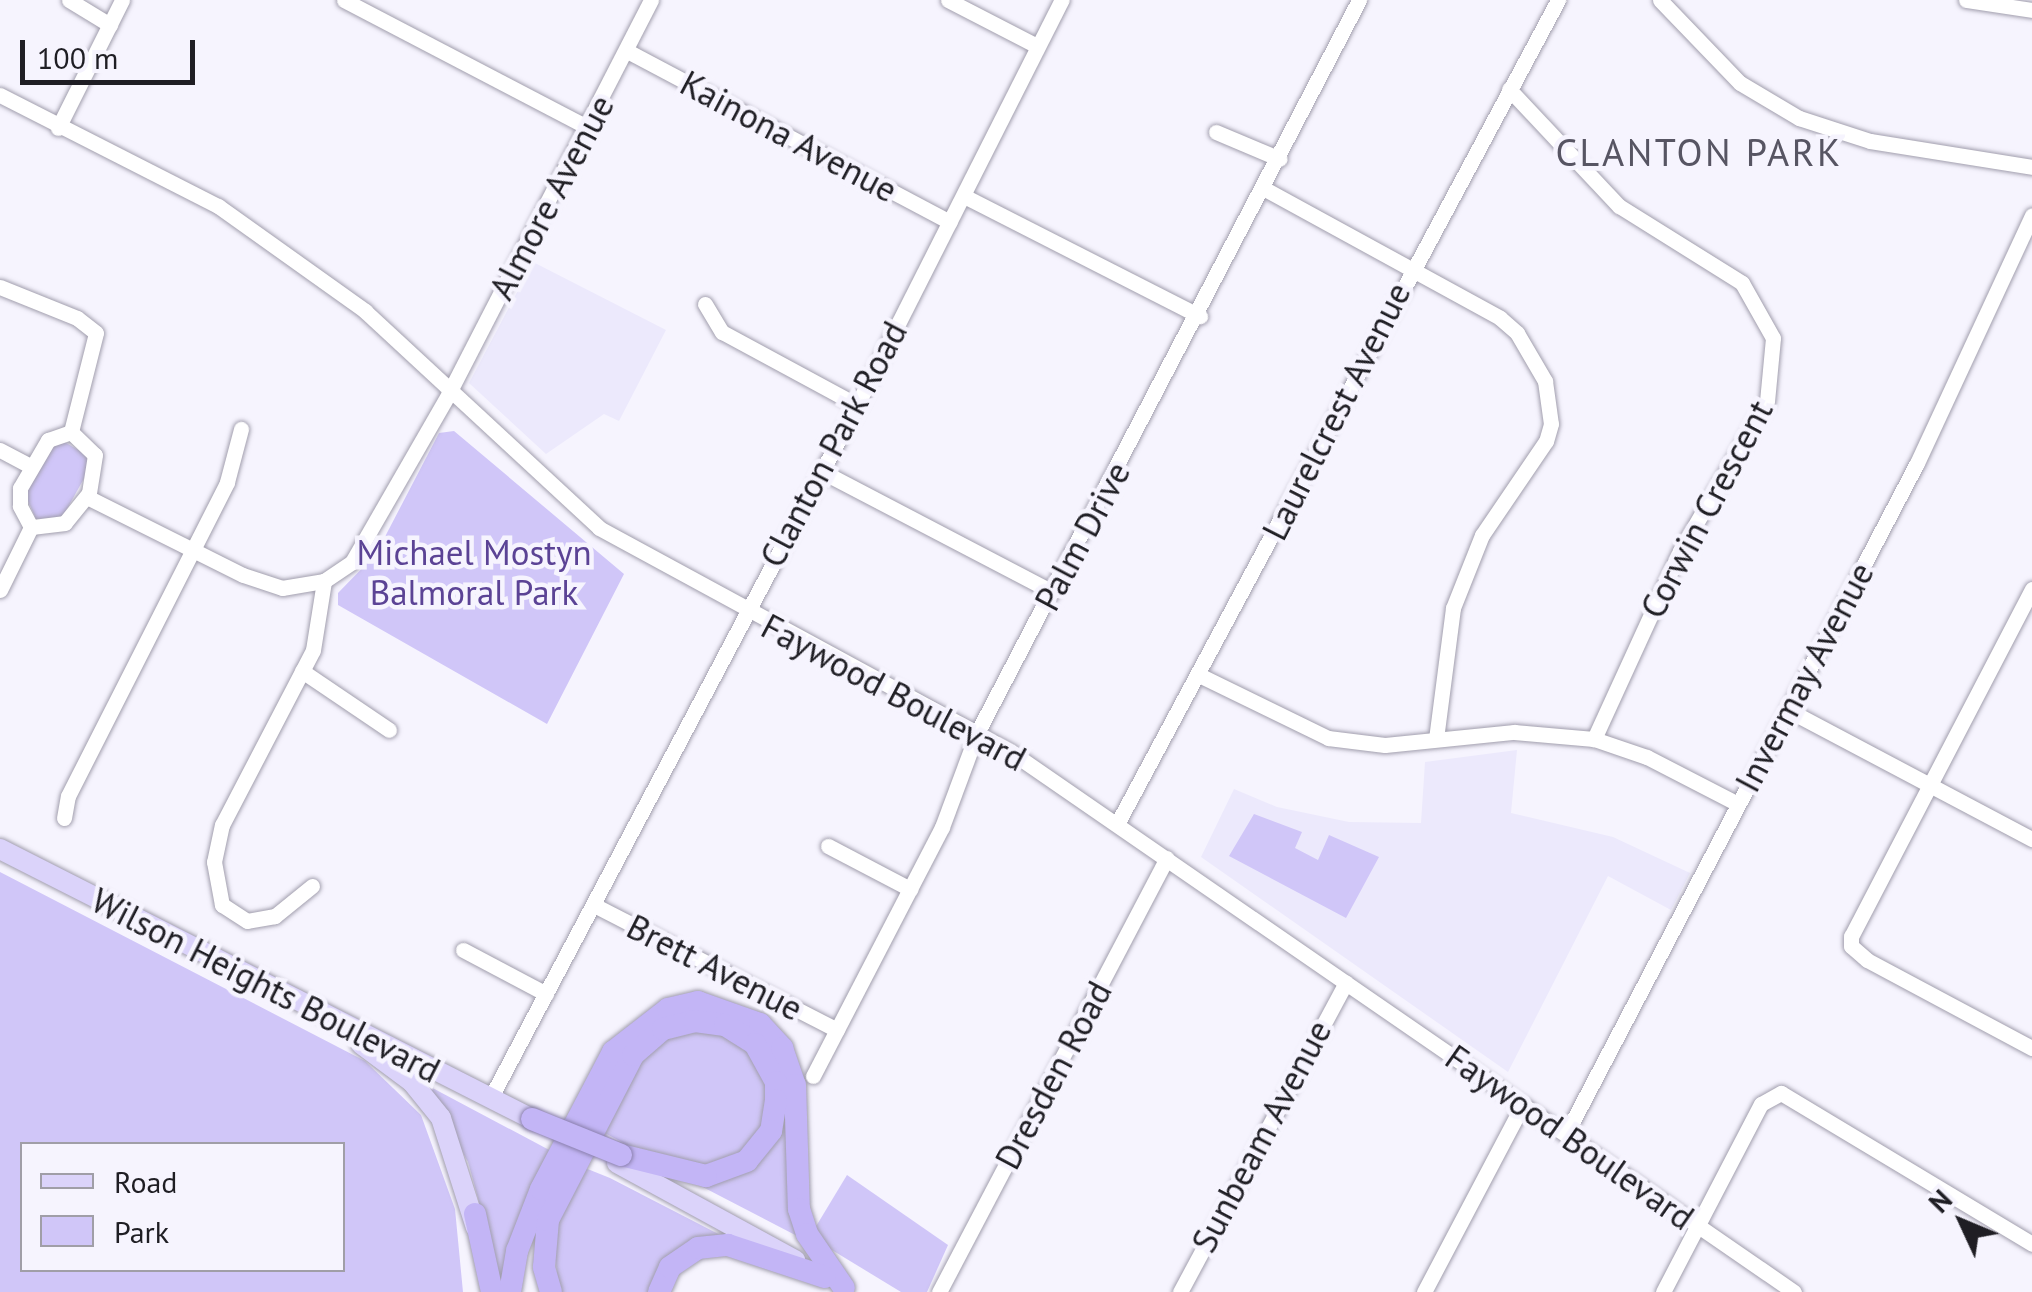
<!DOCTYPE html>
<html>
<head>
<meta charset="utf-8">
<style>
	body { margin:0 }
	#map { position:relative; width:2032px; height:1292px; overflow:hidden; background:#f6f4fe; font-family:"PT Sans",sans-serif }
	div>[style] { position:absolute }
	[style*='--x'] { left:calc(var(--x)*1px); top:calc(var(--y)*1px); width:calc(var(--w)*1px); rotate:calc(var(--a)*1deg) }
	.built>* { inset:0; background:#ece9fc }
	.green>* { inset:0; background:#d0c6f8 }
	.roads { filter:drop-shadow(0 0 2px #a19ead) drop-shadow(0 0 2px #a19ead) }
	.minor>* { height:15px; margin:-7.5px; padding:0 7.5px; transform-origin:7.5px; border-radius:7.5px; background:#fff }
	.major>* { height:20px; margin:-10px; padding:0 10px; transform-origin:10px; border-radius:10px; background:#dbd3fa }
	.highway>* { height:22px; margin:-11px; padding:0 11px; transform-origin:11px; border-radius:11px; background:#c3b5f6 }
	.bridges { filter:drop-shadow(0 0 2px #8a80ac) drop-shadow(0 0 2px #8a80ac) }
	.highway-bridge>* { height:22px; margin:-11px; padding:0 11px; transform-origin:11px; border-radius:11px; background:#c3b5f6 }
	span { translate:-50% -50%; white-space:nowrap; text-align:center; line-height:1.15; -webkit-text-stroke:9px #f6f4fe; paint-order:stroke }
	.street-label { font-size:35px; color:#1f1e24 }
	.park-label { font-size:35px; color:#5b4395 }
	.neighbourhood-label { font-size:38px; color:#575563; letter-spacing:2.5px }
	.legend { position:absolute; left:20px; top:1142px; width:325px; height:130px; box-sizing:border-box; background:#f6f4fe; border:2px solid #a09ea7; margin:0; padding:12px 18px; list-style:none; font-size:30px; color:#1f1e24 }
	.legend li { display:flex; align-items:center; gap:20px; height:50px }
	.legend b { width:50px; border:2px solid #a09ea7 }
	.north { position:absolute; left:1912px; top:1172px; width:100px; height:100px; -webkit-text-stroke:8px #f6f4fe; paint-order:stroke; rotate:314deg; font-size:28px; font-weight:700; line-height:40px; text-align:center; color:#1f1e24 }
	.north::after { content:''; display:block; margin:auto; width:35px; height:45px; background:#1f1e24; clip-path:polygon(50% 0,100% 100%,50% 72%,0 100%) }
	.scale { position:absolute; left:20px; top:40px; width:175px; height:45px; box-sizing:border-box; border:5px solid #1f1e24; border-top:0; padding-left:12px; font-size:30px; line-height:35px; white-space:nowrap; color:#1f1e24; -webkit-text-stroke:8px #f6f4fe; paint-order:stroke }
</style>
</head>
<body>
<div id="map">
	<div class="built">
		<i style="clip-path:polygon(533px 262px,666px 330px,619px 421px,604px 414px,546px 454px,469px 383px)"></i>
		<i style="clip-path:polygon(1517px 750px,1511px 813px,1613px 837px,1690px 873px,1671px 910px,1608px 876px,1508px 1072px,1201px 857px,1234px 789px,1277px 807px,1349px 822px,1421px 823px,1425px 762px)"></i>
	</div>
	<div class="green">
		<i style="clip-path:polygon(454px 431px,624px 574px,547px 724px,338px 605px,338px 593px,376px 554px,439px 433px)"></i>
		<i style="clip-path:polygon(61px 440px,87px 455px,87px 473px,62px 518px,36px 519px,24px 492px,45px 450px)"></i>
		<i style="clip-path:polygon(1254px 814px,1302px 832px,1295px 848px,1318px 860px,1329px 835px,1379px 857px,1346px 918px,1229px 856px)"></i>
		<i style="clip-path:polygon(evenodd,0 872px,365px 1061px,421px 1115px,455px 1209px,463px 1292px,0 1292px,0 872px,22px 1144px,342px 1144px,342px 1270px,22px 1270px,22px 1144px)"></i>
		<i style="clip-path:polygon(707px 1029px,744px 1045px,765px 1072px,766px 1119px,744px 1152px,711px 1168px,641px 1152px,599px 1130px,625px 1081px,661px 1041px)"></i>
		<i style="clip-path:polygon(425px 1084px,553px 1152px,504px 1292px,468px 1162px)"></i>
		<i style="clip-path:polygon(790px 1109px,799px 1237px,695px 1183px,720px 1179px)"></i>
		<i style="clip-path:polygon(580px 1166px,610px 1178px,730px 1240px,650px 1292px,559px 1292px,553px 1234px)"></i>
		<i style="clip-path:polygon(847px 1175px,948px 1245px,927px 1292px,901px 1292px,827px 1247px,815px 1228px)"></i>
	</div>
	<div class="roads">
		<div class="minor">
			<i style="--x:69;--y:0;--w:48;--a:31.4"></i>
			<i style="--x:344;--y:0;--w:274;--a:27.6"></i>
			<i style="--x:948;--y:0;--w:100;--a:27.3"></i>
			<i style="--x:1660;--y:0;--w:115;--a:46.1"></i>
			<i style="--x:1740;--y:83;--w:69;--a:30.7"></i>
			<i style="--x:1799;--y:118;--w:75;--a:17.9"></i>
			<i style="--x:1870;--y:141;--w:164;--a:9.1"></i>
			<i style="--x:1966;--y:0;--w:67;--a:8.6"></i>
			<i style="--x:627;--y:51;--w:365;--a:27.9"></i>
			<i style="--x:1509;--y:89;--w:161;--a:46.8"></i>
			<i style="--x:1619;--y:206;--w:145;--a:32"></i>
			<i style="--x:1742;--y:283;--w:63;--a:60.6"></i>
			<i style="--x:1773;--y:338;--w:63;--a:95.4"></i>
			<i style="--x:1767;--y:401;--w:173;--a:120.1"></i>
			<i style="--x:1680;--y:551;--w:207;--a:114.6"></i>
			<i style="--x:0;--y:95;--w:245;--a:27"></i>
			<i style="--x:218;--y:206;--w:181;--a:35.5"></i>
			<i style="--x:365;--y:311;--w:319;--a:42.8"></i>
			<i style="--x:599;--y:528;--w:469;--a:28.5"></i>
			<i style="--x:1011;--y:752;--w:951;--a:34.59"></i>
			<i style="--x:58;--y:128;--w:143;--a:-63.4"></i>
			<i style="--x:1216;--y:132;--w:69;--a:22.9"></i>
			<i style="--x:1263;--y:188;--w:270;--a:28.7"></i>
			<i style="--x:1500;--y:318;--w:23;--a:41"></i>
			<i style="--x:1517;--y:333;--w:56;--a:59.7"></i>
			<i style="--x:1545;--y:381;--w:43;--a:82.1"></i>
			<i style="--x:1551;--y:424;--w:18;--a:106"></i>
			<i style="--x:1546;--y:441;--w:114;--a:124.2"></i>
			<i style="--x:1482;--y:535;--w:79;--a:111.7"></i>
			<i style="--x:1453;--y:608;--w:132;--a:97.4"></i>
			<i style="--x:964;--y:196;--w:265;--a:27"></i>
			<i style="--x:0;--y:287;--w:83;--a:21.9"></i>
			<i style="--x:77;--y:318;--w:24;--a:38"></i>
			<i style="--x:96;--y:333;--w:102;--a:104.2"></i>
			<i style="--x:705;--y:304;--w:33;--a:59"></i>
			<i style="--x:722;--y:332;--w:153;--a:28.4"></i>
			<i style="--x:71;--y:432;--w:33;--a:44"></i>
			<i style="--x:95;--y:455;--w:38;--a:99"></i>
			<i style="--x:89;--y:493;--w:38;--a:129"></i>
			<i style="--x:65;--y:523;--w:34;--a:173"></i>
			<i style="--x:31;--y:527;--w:24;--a:-118"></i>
			<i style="--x:20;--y:506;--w:18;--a:-90"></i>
			<i style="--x:20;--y:488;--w:56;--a:-59.7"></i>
			<i style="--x:48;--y:440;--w:24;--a:-19"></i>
			<i style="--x:0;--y:450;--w:34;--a:28"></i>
			<i style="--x:821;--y:471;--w:261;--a:27.6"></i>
			<i style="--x:87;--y:497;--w:174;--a:26.6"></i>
			<i style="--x:243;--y:575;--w:41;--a:18.4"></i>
			<i style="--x:282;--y:588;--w:43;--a:-9.5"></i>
			<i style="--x:324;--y:581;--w:34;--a:-34"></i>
			<i style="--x:352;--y:562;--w:195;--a:-60.1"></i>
			<i style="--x:449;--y:393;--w:442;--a:-62.8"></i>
			<i style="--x:2032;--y:589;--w:391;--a:117.5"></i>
			<i style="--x:1851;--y:936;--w:10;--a:90"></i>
			<i style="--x:1851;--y:946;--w:21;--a:41"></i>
			<i style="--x:1867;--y:960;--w:187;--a:28.1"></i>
			<i style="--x:0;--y:590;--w:70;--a:-63.8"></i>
			<i style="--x:302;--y:671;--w:105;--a:34.1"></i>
			<i style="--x:1199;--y:675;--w:144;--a:26"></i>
			<i style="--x:1328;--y:738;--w:57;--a:7"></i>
			<i style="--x:1385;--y:745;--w:130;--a:-5.8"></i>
			<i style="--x:1514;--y:732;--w:80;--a:5"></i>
			<i style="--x:1594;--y:739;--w:56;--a:18.8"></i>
			<i style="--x:1647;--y:757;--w:100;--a:27.3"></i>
			<i style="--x:1788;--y:710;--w:276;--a:27.9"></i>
			<i style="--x:64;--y:818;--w:22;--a:-80"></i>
			<i style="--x:68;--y:796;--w:352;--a:-63.1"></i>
			<i style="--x:227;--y:482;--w:55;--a:-75.2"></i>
			<i style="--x:1117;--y:824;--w:935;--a:-61.84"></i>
			<i style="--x:828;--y:846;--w:93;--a:27.7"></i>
			<i style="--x:312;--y:886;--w:48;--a:141"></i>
			<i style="--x:275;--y:916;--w:28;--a:170"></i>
			<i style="--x:247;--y:921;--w:30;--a:-147"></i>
			<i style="--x:222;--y:905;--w:44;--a:-100.5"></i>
			<i style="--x:214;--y:862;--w:38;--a:-78"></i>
			<i style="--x:222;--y:825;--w:197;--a:-62.5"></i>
			<i style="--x:313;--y:650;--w:70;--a:-80.9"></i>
			<i style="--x:594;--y:905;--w:273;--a:27.2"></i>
			<i style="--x:463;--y:950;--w:94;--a:27.9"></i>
			<i style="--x:813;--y:1076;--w:280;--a:-62.6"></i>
			<i style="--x:942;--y:827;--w:100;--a:-69.6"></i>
			<i style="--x:977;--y:733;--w:827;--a:-62.47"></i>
			<i style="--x:490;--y:1099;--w:785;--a:-62.13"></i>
			<i style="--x:857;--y:405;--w:454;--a:-63.2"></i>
			<i style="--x:1566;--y:1134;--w:757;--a:-62.39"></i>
			<i style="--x:1917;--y:463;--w:273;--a:-65.1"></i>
			<i style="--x:939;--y:1292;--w:490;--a:-62.3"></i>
			<i style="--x:1180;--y:1292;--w:351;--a:-61.8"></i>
			<i style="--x:1424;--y:1292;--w:212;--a:-62.2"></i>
			<i style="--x:1663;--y:1292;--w:212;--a:-62.5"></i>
			<i style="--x:1761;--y:1104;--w:23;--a:-29"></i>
			<i style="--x:1781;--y:1093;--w:293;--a:31"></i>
		</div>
		<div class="major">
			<i style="--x:0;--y:849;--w:597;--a:26.91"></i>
			<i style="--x:361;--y:1044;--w:64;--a:36.7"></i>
			<i style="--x:412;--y:1082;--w:46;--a:51.1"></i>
			<i style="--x:441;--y:1118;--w:115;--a:72.3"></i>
			<i style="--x:617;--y:1163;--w:203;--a:28.6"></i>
		</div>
		<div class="highway">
			<i style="--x:475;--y:1214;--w:80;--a:77.7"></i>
			<i style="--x:510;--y:1292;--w:42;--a:-80.3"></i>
			<i style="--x:517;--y:1251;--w:66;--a:-68.8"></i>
			<i style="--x:541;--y:1189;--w:155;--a:-62.3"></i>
			<i style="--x:613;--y:1052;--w:70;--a:-38"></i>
			<i style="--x:668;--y:1009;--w:31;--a:-13"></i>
			<i style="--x:698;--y:1002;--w:66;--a:19.5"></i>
			<i style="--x:760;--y:1024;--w:33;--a:47"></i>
			<i style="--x:782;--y:1048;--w:39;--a:71"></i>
			<i style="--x:795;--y:1085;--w:124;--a:88.2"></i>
			<i style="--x:799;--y:1209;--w:26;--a:72"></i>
			<i style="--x:807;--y:1234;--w:65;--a:55.6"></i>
			<i style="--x:551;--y:1292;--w:26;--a:-106"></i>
			<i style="--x:544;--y:1267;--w:47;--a:-85.1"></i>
			<i style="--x:548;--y:1220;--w:186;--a:-62.7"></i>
			<i style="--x:633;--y:1055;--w:40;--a:-41"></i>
			<i style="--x:663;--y:1029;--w:33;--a:-14"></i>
			<i style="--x:695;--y:1021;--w:30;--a:8"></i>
			<i style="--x:725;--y:1025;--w:36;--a:32"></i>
			<i style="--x:755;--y:1044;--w:43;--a:61.1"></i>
			<i style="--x:776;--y:1082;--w:18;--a:90"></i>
			<i style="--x:776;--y:1100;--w:31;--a:99"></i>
			<i style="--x:771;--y:1131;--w:38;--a:129"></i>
			<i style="--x:747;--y:1161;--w:44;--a:159.9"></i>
			<i style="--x:706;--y:1176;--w:88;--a:-166.1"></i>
			<i style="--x:659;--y:1292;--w:27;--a:-66"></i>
			<i style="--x:670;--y:1267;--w:34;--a:-34"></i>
			<i style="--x:698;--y:1248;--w:30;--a:-6"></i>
			<i style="--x:728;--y:1245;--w:102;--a:18.3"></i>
		</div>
	</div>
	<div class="bridges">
		<div class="highway-bridge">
			<i style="--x:532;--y:1119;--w:96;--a:22"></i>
		</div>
	</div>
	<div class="street-label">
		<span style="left:789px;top:136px;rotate:28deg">Kainona Avenue</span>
		<span style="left:551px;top:197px;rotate:-62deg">Almore Avenue</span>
		<span style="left:1336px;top:411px;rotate:-63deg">Laurelcrest Avenue</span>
		<span style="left:833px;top:444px;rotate:-62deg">Clanton Park Road</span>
		<span style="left:1706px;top:509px;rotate:-62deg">Corwin Crescent</span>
		<span style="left:1082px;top:536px;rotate:-62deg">Palm Drive</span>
		<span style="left:1804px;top:677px;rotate:-62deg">Invermay Avenue</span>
		<span style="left:894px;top:692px;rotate:28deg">Faywood Boulevard</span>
		<span style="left:715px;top:967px;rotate:27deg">Brett Avenue</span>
		<span style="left:266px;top:985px;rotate:27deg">Wilson Heights Boulevard</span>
		<span style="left:1053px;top:1075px;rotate:-62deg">Dresden Road</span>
		<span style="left:1261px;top:1136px;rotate:-62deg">Sunbeam Avenue</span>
		<span style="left:1570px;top:1137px;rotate:35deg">Faywood Boulevard</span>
	</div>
	<div class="park-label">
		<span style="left:474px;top:572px">Michael Mostyn<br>Balmoral Park</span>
	</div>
	<div class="neighbourhood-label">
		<span style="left:1699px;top:152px">CLANTON PARK</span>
	</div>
	<ul class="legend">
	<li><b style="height:12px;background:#dbd3fa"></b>Road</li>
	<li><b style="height:28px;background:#d0c6f8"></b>Park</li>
	</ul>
	<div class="north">N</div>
	<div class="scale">100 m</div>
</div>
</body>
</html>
